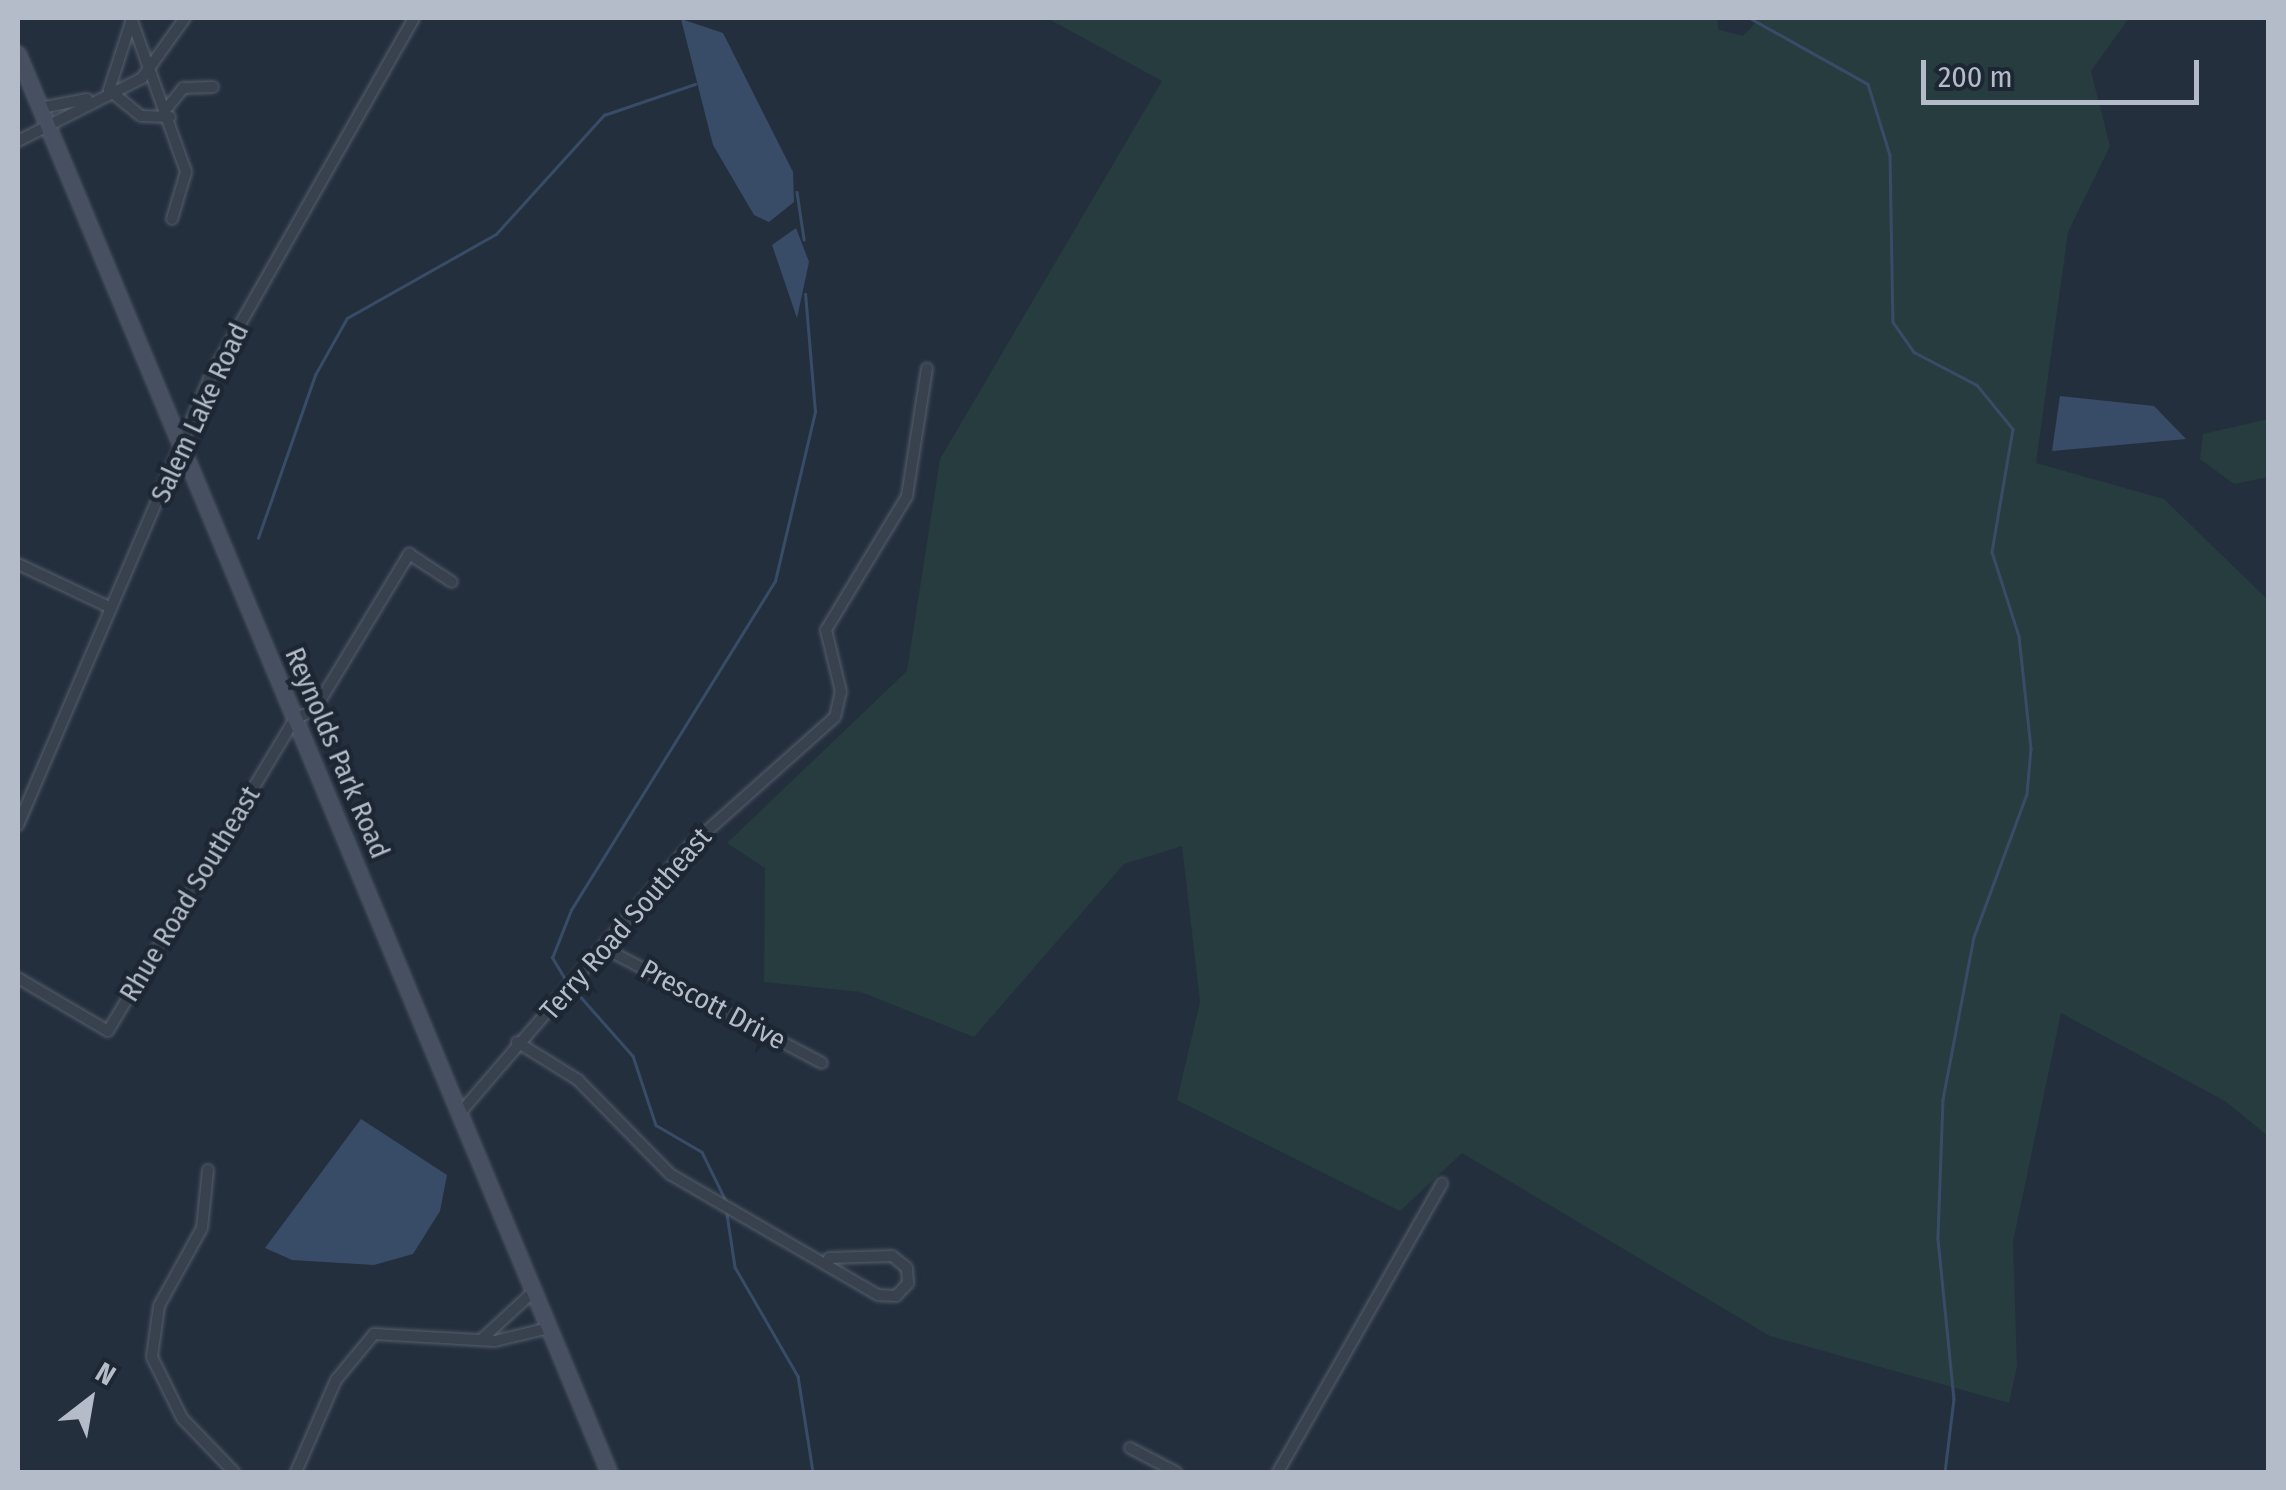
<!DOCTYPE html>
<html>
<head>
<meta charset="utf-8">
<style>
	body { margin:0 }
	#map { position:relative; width:2286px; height:1490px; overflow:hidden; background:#242f3e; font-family:"Fira Sans Condensed",sans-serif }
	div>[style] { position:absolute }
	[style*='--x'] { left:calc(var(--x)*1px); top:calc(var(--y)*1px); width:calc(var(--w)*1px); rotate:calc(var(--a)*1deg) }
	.green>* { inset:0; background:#263c3f }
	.water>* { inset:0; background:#394c67 }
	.stream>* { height:2.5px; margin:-1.25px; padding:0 1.25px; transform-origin:1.25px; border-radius:1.25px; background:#394c67 }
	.roads { filter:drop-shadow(0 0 2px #565f6c) drop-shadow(0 0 2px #565f6c) }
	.street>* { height:10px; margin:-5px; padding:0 5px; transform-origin:5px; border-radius:5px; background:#38414e }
	.secondary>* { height:14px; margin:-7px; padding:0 7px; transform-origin:7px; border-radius:7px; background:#465061 }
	span { translate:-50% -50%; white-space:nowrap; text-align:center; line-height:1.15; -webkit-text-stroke:9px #1d2633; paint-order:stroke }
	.street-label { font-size:28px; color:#b4bcc9 }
	.frame { position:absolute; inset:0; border:20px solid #b4bcc9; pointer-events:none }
	.north { position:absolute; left:40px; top:1350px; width:100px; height:100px; -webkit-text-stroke:8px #1d2633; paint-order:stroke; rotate:31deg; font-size:28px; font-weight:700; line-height:40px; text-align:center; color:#b4bcc9 }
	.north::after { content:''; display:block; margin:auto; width:35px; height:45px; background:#b4bcc9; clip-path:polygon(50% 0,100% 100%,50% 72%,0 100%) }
	.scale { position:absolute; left:1921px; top:60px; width:278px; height:45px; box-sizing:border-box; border:5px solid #b4bcc9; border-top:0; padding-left:12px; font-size:30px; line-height:35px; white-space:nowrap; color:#b4bcc9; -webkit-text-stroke:8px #1d2633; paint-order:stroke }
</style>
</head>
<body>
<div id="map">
	<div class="green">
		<i style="clip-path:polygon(1047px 18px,1717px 18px,1719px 30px,1743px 36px,1760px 18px,2129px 18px,2091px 71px,2110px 146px,2068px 232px,2036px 463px,2164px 499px,2268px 600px,2268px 1136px,2225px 1101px,2061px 1013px,2013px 1242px,2017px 1366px,2009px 1403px,1770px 1336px,1462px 1153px,1400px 1211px,1177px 1100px,1200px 1002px,1182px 846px,1124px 864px,974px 1037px,861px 992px,764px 982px,765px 868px,727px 843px,907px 671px,940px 459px,1162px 81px)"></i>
		<i style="clip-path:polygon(2268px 419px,2268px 477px,2234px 484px,2200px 459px,2203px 434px)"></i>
	</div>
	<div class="water">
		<i style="clip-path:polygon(681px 19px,723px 33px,793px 172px,794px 202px,769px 222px,754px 215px,713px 145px)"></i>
		<i style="clip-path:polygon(796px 228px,809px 262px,797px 318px,772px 245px)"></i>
		<i style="clip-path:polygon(2060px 396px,2154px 406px,2186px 439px,2052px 451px)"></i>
		<i style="clip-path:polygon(361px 1119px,447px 1175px,440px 1211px,413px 1254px,374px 1265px,292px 1260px,265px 1248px)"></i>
	</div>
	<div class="stream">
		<i style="--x:1750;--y:18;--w:135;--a:29.2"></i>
		<i style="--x:1868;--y:84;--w:74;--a:72.8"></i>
		<i style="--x:1890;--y:155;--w:167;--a:89"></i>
		<i style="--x:1893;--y:322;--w:37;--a:55"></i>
		<i style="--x:1914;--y:352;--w:71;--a:27.6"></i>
		<i style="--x:1977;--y:385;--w:57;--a:50.7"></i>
		<i style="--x:2013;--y:429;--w:125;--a:99.7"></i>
		<i style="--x:1992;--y:552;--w:88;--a:72.2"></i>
		<i style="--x:2019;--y:636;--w:114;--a:83.9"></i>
		<i style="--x:2031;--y:749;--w:45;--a:95.1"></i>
		<i style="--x:2027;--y:794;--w:153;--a:110.3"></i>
		<i style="--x:1974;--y:937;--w:166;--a:100.8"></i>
		<i style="--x:1943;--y:1100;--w:139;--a:92.1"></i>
		<i style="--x:1938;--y:1239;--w:161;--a:84.3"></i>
		<i style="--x:1954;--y:1399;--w:74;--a:97"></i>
		<i style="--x:797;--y:192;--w:48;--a:81.5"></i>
		<i style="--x:258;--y:538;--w:173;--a:-70.7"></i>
		<i style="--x:315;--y:375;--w:65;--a:-60.7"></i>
		<i style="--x:347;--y:318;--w:171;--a:-29.4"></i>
		<i style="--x:496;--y:234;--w:161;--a:-47.8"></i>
		<i style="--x:604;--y:115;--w:96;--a:-18.8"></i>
		<i style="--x:566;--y:981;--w:27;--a:-121"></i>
		<i style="--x:552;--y:958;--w:52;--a:-68.4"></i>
		<i style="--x:571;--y:910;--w:387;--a:-58.2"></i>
		<i style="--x:775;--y:581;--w:174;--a:-76.7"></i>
		<i style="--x:815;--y:412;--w:118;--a:-94.8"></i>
		<i style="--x:572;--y:987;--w:92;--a:48.5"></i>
		<i style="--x:633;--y:1056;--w:73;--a:71.6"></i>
		<i style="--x:656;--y:1125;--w:53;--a:30.4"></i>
		<i style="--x:702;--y:1152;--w:55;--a:63.9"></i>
		<i style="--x:727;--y:1214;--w:54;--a:81.4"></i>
		<i style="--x:735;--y:1267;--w:126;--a:60"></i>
		<i style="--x:798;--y:1376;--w:97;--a:81.1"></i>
	</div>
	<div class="roads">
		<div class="street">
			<i style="--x:131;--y:18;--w:164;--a:70.3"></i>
			<i style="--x:186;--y:172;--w:49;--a:106.6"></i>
			<i style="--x:132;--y:19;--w:75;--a:107.9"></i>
			<i style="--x:109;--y:90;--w:41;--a:39.1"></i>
			<i style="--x:141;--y:116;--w:29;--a:2"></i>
			<i style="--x:40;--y:108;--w:48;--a:-10.8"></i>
			<i style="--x:167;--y:108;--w:26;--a:-51"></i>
			<i style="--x:183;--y:88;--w:30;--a:-2"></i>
			<i style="--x:18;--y:141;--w:139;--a:-26.9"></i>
			<i style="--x:142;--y:78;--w:74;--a:-54.4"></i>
			<i style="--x:18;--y:564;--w:103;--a:25.3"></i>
			<i style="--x:18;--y:825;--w:485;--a:-66.8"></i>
			<i style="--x:209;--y:379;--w:415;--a:-60.4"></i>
			<i style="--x:604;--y:948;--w:246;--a:27.8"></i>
			<i style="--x:18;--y:978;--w:104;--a:30.5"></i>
			<i style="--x:108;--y:1031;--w:365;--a:-59.1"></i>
			<i style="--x:295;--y:718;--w:20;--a:-20"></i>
			<i style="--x:314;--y:711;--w:184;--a:-58.8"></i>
			<i style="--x:409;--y:554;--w:51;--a:33.1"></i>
			<i style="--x:517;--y:1042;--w:72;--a:31.9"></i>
			<i style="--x:578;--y:1080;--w:132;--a:45.6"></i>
			<i style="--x:670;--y:1174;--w:241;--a:30.2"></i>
			<i style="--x:878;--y:1295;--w:18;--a:3"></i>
			<i style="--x:896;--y:1296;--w:18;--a:-47"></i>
			<i style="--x:908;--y:1283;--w:15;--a:-94"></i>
			<i style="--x:907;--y:1268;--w:19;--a:-141"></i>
			<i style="--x:892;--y:1256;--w:63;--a:178.2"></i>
			<i style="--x:460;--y:1113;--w:351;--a:-49.3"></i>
			<i style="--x:689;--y:847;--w:195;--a:-41.7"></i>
			<i style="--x:835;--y:717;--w:26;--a:-77"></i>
			<i style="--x:841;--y:692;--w:64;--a:-103.6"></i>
			<i style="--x:826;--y:630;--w:157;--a:-58.8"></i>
			<i style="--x:907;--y:496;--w:129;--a:-81.1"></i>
			<i style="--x:208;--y:1170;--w:58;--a:95.9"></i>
			<i style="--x:202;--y:1228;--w:89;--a:118.9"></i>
			<i style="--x:159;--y:1306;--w:51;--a:97.8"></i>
			<i style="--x:152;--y:1357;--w:68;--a:63.8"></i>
			<i style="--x:182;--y:1418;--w:75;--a:46.1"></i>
			<i style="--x:482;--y:1339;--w:71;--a:-42.7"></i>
			<i style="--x:1130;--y:1448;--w:52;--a:27.6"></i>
			<i style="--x:296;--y:1472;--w:100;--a:-66.5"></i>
			<i style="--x:336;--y:1380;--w:60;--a:-50.4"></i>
			<i style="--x:374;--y:1334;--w:121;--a:3.3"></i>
			<i style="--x:495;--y:1341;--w:56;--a:-13.5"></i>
			<i style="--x:1278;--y:1472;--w:332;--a:-60.4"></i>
		</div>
		<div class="secondary">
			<i style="--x:18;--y:54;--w:1536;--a:67.37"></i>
		</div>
	</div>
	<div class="street-label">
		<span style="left:200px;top:413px;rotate:-65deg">Salem Lake Road</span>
		<span style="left:337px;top:753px;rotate:67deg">Reynolds Park Road</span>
		<span style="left:190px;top:894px;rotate:-59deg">Rhue Road Southeast</span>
		<span style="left:626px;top:924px;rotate:-49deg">Terry Road Southeast</span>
		<span style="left:713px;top:1005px;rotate:28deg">Prescott Drive</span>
	</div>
	<div class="frame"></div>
	<div class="north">N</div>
	<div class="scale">200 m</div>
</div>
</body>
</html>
